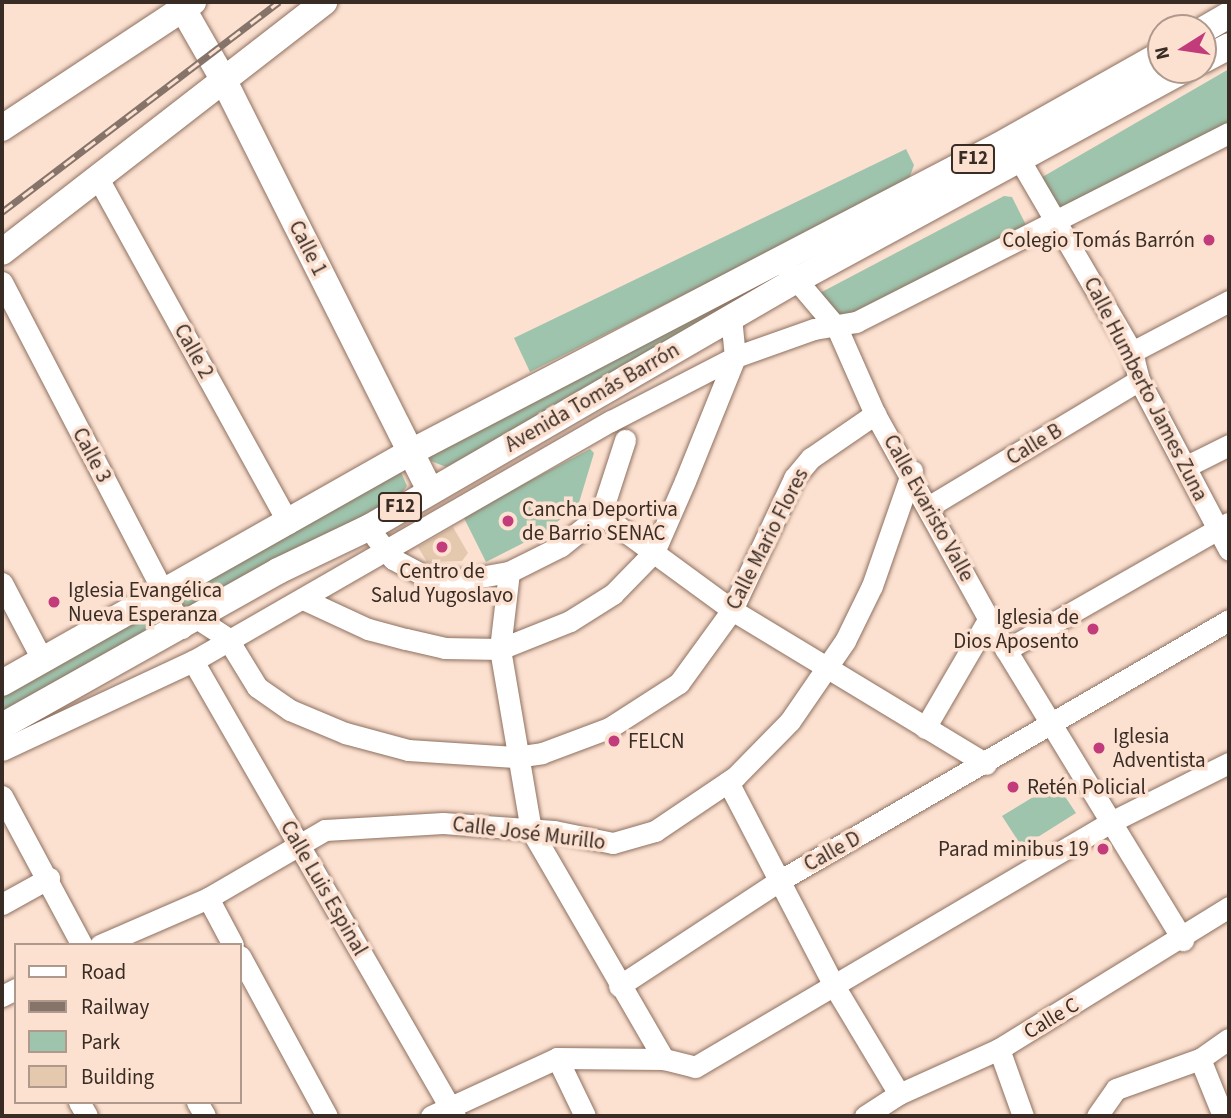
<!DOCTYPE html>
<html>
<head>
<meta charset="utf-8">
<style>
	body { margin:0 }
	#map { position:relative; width:1231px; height:1118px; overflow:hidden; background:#fce1d1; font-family:"Source Sans 3",sans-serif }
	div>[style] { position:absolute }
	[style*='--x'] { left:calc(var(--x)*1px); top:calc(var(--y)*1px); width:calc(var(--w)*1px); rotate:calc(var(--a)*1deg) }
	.green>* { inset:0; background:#9ec4ad }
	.building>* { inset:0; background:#e4c9af }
	.roads { filter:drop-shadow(0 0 2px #8e705f) drop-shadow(0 0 2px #8e705f) }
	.minor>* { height:21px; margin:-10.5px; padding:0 10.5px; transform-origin:10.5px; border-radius:10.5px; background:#fff }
	.major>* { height:26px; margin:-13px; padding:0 13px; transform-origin:13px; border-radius:13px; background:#fff }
	.rail>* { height:7px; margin-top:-3.5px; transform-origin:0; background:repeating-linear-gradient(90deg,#fce1d1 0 13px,#867369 0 26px); box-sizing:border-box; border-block:2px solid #867369 }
	.dots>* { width:19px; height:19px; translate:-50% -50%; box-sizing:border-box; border:4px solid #fce1d1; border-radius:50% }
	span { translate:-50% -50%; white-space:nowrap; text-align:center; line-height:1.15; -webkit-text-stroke:7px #fce1d1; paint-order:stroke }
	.shield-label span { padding:2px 5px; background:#fce1d1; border:2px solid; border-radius:5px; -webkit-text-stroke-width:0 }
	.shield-label { font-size:19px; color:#392c25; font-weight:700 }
	.poi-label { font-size:21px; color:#392c25 }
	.right { translate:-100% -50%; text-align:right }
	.left { translate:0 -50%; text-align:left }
	.street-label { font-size:21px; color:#392c25 }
	.frame { position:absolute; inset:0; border:4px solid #392c25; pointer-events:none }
	.legend { position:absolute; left:14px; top:943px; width:228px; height:161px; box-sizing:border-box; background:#fce1d1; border:2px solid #ae998c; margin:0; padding:9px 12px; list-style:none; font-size:21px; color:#392c25 }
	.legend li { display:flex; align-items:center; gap:14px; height:35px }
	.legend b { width:35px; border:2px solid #ae998c }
	.north { position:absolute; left:1147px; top:14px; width:70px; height:70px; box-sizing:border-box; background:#fce1d1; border:2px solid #ae998c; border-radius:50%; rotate:258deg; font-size:19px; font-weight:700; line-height:28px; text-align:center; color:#392c25 }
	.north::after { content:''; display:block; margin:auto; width:24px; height:32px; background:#c23b7b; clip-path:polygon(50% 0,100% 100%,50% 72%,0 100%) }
</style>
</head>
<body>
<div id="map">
	<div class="green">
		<i style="clip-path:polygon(1229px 69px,1229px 127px,1053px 221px,1032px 183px)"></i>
		<i style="clip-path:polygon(906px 149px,914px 165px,908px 182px,530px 372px,514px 338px)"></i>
		<i style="clip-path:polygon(1004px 196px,1012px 197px,1028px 229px,846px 330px,818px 294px)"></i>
		<i style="clip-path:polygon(768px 279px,772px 284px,665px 350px,446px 467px,431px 461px,430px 455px)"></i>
		<i style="clip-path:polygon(590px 449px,594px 453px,578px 506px,541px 534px,486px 562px,463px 516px)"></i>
		<i style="clip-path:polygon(400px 470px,407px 486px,400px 495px,193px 611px,181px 606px,185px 592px)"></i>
		<i style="clip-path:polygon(150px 613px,163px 621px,2px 716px,2px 692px)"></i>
		<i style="clip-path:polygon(1056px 783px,1076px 813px,1022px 847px,1002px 816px)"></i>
	</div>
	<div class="building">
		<i style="clip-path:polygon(453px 527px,468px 553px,462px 561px,427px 562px,418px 547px)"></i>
	</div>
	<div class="roads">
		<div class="minor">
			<i style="--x:1018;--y:157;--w:226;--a:59.7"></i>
			<i style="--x:1132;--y:352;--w:29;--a:76"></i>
			<i style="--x:1139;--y:380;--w:192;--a:62.1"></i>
			<i style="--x:99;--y:180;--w:392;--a:61.1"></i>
			<i style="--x:788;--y:270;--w:76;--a:49.8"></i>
			<i style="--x:837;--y:328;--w:94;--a:66.2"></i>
			<i style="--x:875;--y:414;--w:270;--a:61"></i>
			<i style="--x:1006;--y:650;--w:340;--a:58.6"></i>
			<i style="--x:2;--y:282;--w:390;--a:62.5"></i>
			<i style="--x:1132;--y:352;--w:110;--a:-27.7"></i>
			<i style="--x:1185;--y:467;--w:49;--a:-26.6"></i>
			<i style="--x:928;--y:507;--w:246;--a:-31"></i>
			<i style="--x:601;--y:514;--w:162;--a:36.2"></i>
			<i style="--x:732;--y:610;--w:297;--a:31.2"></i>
			<i style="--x:376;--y:538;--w:27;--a:51"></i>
			<i style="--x:393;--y:559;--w:32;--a:28"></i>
			<i style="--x:421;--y:574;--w:42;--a:8.1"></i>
			<i style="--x:463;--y:580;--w:47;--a:-9.9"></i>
			<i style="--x:509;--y:572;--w:58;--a:-26.6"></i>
			<i style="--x:561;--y:546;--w:51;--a:-38.7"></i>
			<i style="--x:601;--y:514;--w:78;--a:-72"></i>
			<i style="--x:509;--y:572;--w:78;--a:96.7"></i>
			<i style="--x:500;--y:649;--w:184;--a:80.3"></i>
			<i style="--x:531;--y:830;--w:265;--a:59.9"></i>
			<i style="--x:2;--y:583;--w:88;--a:62.3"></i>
			<i style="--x:303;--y:599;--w:72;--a:24.8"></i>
			<i style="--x:368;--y:629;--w:39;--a:15"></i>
			<i style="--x:406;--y:639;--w:39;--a:13"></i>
			<i style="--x:444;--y:648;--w:56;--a:1"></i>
			<i style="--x:500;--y:649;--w:75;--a:-21.8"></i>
			<i style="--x:570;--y:621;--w:51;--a:-32.1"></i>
			<i style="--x:613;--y:594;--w:59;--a:-45.7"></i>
			<i style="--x:654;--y:552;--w:77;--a:-66.4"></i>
			<i style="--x:685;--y:481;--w:134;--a:-68"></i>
			<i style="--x:735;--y:357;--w:40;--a:-95.7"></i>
			<i style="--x:198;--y:619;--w:35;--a:33"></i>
			<i style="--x:227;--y:638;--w:57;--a:58.5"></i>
			<i style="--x:257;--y:687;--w:40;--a:34.9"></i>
			<i style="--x:290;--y:710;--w:60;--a:22.7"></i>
			<i style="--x:345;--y:733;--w:65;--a:15.1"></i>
			<i style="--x:408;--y:750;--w:107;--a:3.7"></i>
			<i style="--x:515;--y:757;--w:27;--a:-8"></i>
			<i style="--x:542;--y:753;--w:72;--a:-20.5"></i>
			<i style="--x:609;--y:728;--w:83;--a:-32.7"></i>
			<i style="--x:679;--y:683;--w:90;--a:-54"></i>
			<i style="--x:732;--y:610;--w:146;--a:-64.8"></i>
			<i style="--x:794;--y:478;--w:26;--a:-50"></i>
			<i style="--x:811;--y:458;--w:78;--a:-34.5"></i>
			<i style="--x:1006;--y:650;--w:257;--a:-29.7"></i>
			<i style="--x:193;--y:661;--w:525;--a:60.07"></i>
			<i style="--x:925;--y:728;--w:127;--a:-59.8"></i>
			<i style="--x:2;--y:750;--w:211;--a:-25"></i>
			<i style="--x:193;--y:661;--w:482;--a:-29.9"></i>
			<i style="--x:611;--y:421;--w:140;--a:-27.3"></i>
			<i style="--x:735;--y:357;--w:84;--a:-19.5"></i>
			<i style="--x:814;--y:329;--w:43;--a:-9.5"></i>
			<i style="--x:856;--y:322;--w:418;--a:-26.9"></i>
			<i style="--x:728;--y:782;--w:228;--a:62.5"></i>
			<i style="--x:833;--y:984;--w:128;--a:59"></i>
			<i style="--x:2;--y:796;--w:169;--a:61.8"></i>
			<i style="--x:208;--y:898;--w:53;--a:62"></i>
			<i style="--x:2;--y:904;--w:54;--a:-29"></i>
			<i style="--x:100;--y:945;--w:118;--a:-23.5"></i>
			<i style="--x:208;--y:898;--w:135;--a:-30.2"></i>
			<i style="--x:325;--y:830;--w:118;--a:-3.4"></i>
			<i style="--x:443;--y:823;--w:111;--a:4.1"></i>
			<i style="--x:554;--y:831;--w:60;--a:11.5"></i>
			<i style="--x:613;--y:843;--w:44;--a:-15.9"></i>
			<i style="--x:655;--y:831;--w:97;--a:-34"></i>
			<i style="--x:735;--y:777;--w:78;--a:-45.5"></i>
			<i style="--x:790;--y:721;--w:97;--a:-55.5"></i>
			<i style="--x:845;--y:641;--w:61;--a:-63.9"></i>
			<i style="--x:872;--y:586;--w:122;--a:-70.8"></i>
			<i style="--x:240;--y:956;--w:182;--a:61.5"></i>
			<i style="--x:619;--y:986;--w:191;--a:-33.3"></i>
			<i style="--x:779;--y:881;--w:520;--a:-30.11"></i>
			<i style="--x:2;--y:996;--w:16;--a:-27"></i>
			<i style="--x:999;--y:1049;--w:71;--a:70.3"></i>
			<i style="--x:557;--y:1058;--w:64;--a:64.2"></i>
			<i style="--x:1200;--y:1059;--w:61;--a:68"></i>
			<i style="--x:79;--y:1102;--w:16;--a:60"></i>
			<i style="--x:197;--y:1102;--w:16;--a:60"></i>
			<i style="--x:431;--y:1116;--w:139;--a:-24.7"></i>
			<i style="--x:557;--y:1058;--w:107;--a:0.5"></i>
			<i style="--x:664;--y:1059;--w:32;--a:14"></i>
			<i style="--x:695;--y:1067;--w:483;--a:-30.5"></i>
			<i style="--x:1111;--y:822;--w:132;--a:-26.6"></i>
			<i style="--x:865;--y:1116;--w:40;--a:-32.9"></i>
			<i style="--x:899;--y:1094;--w:110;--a:-24.2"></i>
			<i style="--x:999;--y:1049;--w:270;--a:-31.7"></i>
			<i style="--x:1097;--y:1116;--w:33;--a:-55"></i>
			<i style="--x:1116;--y:1089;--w:89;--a:-19.7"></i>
			<i style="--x:1200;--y:1059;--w:35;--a:-35"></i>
		</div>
		<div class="major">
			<i style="--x:183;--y:9;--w:78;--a:60.2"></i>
			<i style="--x:222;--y:77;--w:461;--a:63.3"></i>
			<i style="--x:1203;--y:30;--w:30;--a:-30"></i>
			<i style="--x:1203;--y:60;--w:30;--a:-28"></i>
			<i style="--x:2;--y:128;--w:229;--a:-33.4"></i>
			<i style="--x:2;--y:252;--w:408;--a:-37.8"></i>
			<i style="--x:2;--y:683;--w:470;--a:-29.5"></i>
			<i style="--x:411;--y:452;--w:662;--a:-27.53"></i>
			<i style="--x:998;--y:146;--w:187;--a:-29.4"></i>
			<i style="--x:2;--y:726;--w:317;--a:-29.3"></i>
			<i style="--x:278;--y:571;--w:102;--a:-25.6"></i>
			<i style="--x:370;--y:527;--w:491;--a:-30.1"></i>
			<i style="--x:795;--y:281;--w:442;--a:-28.5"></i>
		</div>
	</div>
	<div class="rail">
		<i style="--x:2;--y:212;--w:348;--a:-37.2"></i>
	</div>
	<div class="dots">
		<i style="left:1209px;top:240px;background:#c23b7b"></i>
		<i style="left:508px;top:521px;background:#c23b7b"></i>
		<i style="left:442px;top:547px;background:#c23b7b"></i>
		<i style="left:54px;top:602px;background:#c23b7b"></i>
		<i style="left:1093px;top:629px;background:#c23b7b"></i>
		<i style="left:614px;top:741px;background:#c23b7b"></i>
		<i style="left:1099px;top:748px;background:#c23b7b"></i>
		<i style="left:1013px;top:787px;background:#c23b7b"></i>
		<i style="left:1103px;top:849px;background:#c23b7b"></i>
	</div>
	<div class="shield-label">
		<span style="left:973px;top:159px">F12</span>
		<span style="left:400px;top:507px">F12</span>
	</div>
	<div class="poi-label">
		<span class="right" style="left:1195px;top:240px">Colegio Tomás Barrón</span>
		<span class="left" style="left:522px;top:521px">Cancha Deportiva<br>de Barrio SENAC</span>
		<span style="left:442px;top:583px">Centro de<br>Salud Yugoslavo</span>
		<span class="left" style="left:68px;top:602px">Iglesia Evangélica<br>Nueva Esperanza</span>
		<span class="right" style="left:1079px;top:629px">Iglesia de<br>Dios Aposento</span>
		<span class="left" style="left:1113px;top:748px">Iglesia<br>Adventista</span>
		<span class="left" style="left:628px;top:741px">FELCN</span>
		<span class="left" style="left:1027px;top:787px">Retén Policial</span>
		<span class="right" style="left:1089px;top:849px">Parad minibus 19</span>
	</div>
	<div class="street-label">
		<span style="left:308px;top:248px;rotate:63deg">Calle 1</span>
		<span style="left:194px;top:351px;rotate:61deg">Calle 2</span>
		<span style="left:1146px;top:389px;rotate:63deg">Calle Humberto James Zuna</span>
		<span style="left:592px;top:397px;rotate:-30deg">Avenida Tomás Barrón</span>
		<span style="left:1034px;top:444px;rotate:-31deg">Calle B</span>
		<span style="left:92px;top:455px;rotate:62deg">Calle 3</span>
		<span style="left:929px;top:508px;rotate:61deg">Calle Evaristo Valle</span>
		<span style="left:767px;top:539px;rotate:-63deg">Calle Mario Flores</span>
		<span style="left:529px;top:833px;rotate:7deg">Calle José Murillo</span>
		<span style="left:832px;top:851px;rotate:-29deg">Calle D</span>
		<span style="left:324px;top:888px;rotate:60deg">Calle Luis Espinal</span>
		<span style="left:1051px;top:1018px;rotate:-31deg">Calle C</span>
	</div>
	<div class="frame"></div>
	<ul class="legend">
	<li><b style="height:9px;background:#fff"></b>Road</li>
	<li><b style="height:9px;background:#867369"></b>Railway</li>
	<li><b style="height:19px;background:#9ec4ad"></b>Park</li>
	<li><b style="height:19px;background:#e4c9af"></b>Building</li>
	</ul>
	<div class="north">N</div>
</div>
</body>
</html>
